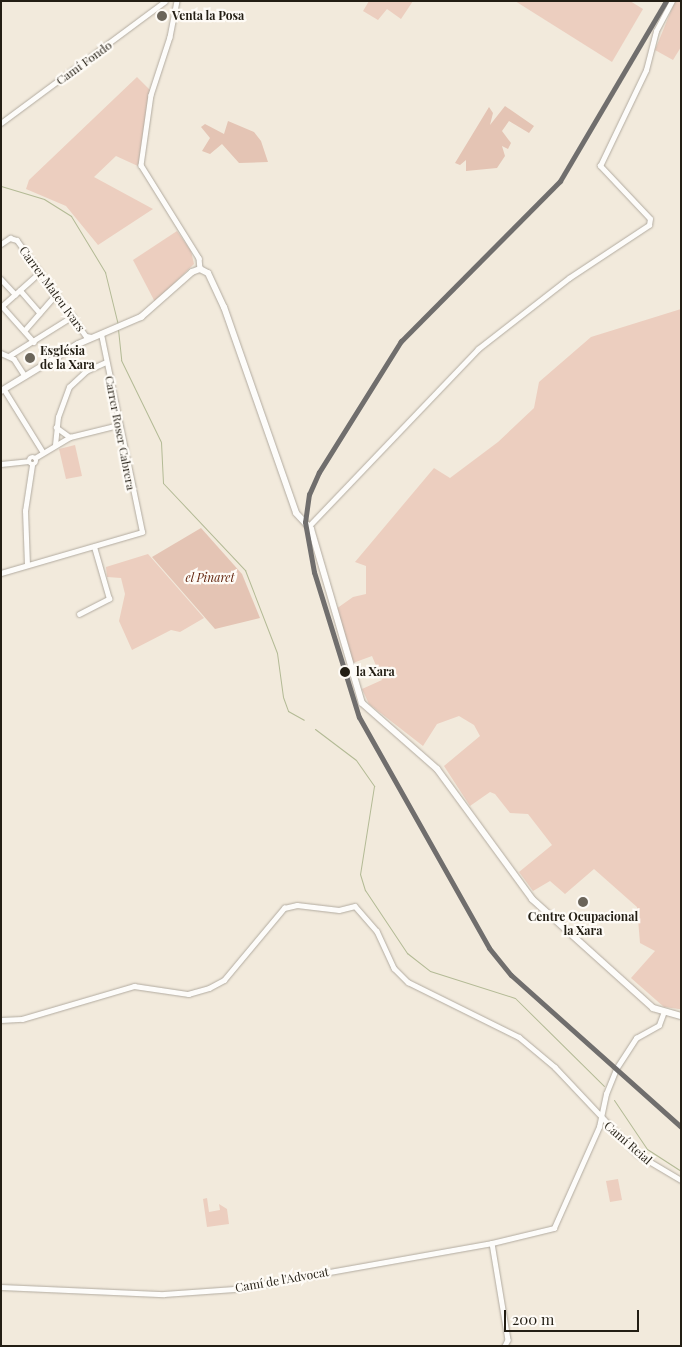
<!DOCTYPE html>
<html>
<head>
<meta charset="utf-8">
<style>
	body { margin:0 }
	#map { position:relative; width:682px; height:1347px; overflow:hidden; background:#f2eadc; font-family:"Playfair Display",serif }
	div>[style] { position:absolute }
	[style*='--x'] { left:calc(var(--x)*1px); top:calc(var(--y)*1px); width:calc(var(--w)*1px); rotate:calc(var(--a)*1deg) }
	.green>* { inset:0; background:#eccebf }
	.forest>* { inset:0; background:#e4c4b4 }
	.stream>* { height:1px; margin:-0.5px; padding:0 0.5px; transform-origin:0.5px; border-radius:0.5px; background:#b3ba95 }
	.roads { filter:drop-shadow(0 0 1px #b2aba0) drop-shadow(0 0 1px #b2aba0) }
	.minor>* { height:4.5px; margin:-2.25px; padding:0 2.25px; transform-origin:2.25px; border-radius:2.25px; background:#fdfcfa }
	.minor>.ring { margin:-2.25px; padding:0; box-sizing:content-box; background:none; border:4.5px solid #fdfcfa; border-radius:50% }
	.secondary>* { height:6px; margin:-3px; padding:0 3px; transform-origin:3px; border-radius:3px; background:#fdfcfa }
	.rail-1>* { height:5px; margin:-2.5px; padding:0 2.5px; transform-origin:2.5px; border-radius:2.5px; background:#706e6d }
	.dots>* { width:14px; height:14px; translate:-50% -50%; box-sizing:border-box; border:2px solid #fefbf6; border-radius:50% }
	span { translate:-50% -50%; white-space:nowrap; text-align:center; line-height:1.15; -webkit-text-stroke:4.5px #fefbf6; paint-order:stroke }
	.poi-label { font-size:12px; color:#231e14; font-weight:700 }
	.left { translate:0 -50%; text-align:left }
	.street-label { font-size:12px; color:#231e14 }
	.park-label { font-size:12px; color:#63250e; font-style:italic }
	.stop-label { font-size:12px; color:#231e14; font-weight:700 }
	.frame { position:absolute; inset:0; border:2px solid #231e14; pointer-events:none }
	.scale { position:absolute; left:504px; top:1310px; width:135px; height:22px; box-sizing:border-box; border:2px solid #231e14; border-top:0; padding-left:6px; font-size:15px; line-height:18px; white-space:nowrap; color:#231e14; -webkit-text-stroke:4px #fefbf6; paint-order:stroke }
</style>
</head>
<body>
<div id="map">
	<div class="green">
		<i style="clip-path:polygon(369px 1px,413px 1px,401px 19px,387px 9px,378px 20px,363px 11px)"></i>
		<i style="clip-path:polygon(515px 1px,630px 1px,643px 9px,612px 62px)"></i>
		<i style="clip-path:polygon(675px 1px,681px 1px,681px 47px,673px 60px,655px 50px)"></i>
		<i style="clip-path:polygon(137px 77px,150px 90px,140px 167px,116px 156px,94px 177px,153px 209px,98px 245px,66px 206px,26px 189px,29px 180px)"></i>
		<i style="clip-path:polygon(177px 231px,191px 251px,194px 264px,155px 302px,133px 260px)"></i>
		<i style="clip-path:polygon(681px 309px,681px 1009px,679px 1009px,664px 1007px,631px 978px,655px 951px,640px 943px,637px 907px,594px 869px,565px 894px,550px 881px,533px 891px,519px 872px,552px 845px,528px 814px,510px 813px,495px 794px,490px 792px,470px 806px,444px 766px,480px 736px,474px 725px,459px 716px,437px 724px,423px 746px,369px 704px,362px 689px,382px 680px,372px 656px,353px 663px,336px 609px,353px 597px,366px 594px,366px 566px,355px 562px,434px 468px,450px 478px,498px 442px,534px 408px,539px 382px,591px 337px)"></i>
		<i style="clip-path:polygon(75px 445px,82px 476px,66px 479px,59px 449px)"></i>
		<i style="clip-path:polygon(148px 554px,204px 618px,180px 632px,171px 630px,132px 650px,119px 621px,125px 594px,121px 578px,107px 577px,106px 567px)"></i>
		<i style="clip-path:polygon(618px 1179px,622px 1200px,610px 1202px,606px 1181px)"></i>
		<i style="clip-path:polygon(207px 1198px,209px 1212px,220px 1210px,219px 1204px,227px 1209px,229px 1224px,207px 1227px,203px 1199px)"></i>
	</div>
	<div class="forest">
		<i style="clip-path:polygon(505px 106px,534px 126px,529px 133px,509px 121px,502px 131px,511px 143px,508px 149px,502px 146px,505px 156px,497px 168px,466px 171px,466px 160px,460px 165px,455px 163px,489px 107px,493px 113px,490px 125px)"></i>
		<i style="clip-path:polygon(228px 121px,254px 132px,261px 141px,268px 162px,239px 163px,222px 144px,210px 154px,202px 151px,210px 138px,201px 127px,205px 124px,224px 134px)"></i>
		<i style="clip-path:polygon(201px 528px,242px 574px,260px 618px,215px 629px,152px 557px)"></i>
	</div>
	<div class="stream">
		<i style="--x:1;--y:186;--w:45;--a:16.8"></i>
		<i style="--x:44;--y:199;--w:32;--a:32"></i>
		<i style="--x:71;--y:216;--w:66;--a:58.7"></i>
		<i style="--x:105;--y:272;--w:55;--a:76.2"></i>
		<i style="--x:118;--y:329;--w:31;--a:84"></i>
		<i style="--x:121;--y:360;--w:91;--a:64"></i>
		<i style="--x:161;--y:442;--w:41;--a:87.2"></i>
		<i style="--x:163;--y:483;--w:120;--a:46.7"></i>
		<i style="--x:245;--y:570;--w:89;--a:68.9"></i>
		<i style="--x:277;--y:653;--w:44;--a:82.2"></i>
		<i style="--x:283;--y:697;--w:15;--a:70"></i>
		<i style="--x:288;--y:711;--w:18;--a:29"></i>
		<i style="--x:315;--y:729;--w:51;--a:37.1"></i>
		<i style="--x:356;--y:760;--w:32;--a:55"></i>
		<i style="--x:374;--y:786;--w:89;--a:99"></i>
		<i style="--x:360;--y:874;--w:17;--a:73"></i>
		<i style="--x:365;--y:890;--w:76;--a:56.3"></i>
		<i style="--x:407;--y:953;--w:29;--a:38"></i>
		<i style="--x:430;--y:971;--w:89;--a:17.6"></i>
		<i style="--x:515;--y:998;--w:125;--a:44.7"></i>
		<i style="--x:614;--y:1100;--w:59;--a:56"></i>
		<i style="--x:647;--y:1149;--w:40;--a:32.9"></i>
	</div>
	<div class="roads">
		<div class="minor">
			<i style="--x:177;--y:1;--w:37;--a:101"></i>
			<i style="--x:170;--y:37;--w:61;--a:108.1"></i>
			<i style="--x:151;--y:95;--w:71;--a:98.1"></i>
			<i style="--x:141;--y:165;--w:110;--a:58.1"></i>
			<i style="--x:199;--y:258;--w:11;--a:85"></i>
			<i style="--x:1;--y:123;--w:204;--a:-36.6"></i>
			<i style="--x:1;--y:244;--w:11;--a:-34"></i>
			<i style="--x:10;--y:238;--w:7;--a:16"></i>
			<i style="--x:17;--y:240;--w:118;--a:54.3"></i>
			<i style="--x:86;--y:336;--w:5;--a:11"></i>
			<i style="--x:1;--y:279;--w:21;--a:47"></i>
			<i style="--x:20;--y:290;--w:30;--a:49"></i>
			<i style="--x:2;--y:306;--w:48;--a:48.4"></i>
			<i style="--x:1;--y:307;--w:52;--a:-41.9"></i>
			<i style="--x:24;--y:331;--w:50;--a:-49"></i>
			<i style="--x:1;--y:353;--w:14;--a:25"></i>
			<i style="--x:14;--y:359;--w:20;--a:57"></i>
			<i style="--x:9;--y:356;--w:75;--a:-32"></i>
			<i style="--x:4;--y:389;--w:74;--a:58.2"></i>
			<i style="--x:56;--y:427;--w:17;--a:36"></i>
			<i style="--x:55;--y:445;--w:28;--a:-84"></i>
			<i style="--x:58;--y:417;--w:32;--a:-70"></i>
			<i style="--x:69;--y:387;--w:23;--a:-43"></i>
			<i style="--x:86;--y:371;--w:22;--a:-24"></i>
			<i class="ring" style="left:29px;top:457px;width:3.5px;height:3.5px"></i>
			<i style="--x:35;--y:458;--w:41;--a:-31"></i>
			<i style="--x:70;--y:437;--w:50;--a:-13.8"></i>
			<i style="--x:1;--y:464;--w:27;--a:-6"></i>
			<i style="--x:309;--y:526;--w:245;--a:-46.3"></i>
			<i style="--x:478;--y:349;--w:115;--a:-38"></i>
			<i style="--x:569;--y:278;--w:96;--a:-33.5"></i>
			<i style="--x:649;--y:225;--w:6;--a:-81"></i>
			<i style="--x:650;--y:219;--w:73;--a:-133.3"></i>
			<i style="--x:600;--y:166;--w:106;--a:-64.4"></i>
			<i style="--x:646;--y:70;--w:40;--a:-75.6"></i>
			<i style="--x:656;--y:31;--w:34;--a:-62"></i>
			<i style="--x:27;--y:565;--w:54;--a:-92.1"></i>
			<i style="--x:25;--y:511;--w:47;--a:-81.3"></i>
			<i style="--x:1;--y:573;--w:147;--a:-16.2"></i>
			<i style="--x:142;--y:532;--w:202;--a:-101.7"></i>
			<i style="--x:79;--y:614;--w:34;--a:-27"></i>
			<i style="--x:109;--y:599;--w:54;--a:-106.1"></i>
			<i style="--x:1;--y:1020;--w:21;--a:-3"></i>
			<i style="--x:22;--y:1019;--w:117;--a:-16.4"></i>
			<i style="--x:134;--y:986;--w:55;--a:8.4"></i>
			<i style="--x:188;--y:994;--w:22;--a:-16"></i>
			<i style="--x:209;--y:988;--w:17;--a:-28"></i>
			<i style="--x:224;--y:980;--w:94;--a:-50.2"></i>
			<i style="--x:284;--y:908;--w:13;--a:-13"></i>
			<i style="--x:297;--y:905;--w:42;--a:6.8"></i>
			<i style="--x:339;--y:910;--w:16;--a:-14"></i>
			<i style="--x:355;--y:906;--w:33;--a:49"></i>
			<i style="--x:377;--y:931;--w:41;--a:65.3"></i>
			<i style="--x:394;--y:968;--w:20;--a:45"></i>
			<i style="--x:408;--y:982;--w:124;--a:26.4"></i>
			<i style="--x:519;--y:1037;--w:47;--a:39.8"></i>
			<i style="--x:555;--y:1067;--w:120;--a:46.7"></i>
			<i style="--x:637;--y:1154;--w:51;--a:30.6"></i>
			<i style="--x:492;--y:1243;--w:98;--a:80.6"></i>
			<i style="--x:508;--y:1340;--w:7;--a:117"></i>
			<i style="--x:1;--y:1287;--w:163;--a:2.5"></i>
			<i style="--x:164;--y:1294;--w:70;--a:-4.1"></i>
			<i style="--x:234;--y:1289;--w:262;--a:-10.1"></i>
			<i style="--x:492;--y:1243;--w:64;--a:-13.6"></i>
			<i style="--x:554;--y:1228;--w:111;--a:-66"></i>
			<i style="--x:599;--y:1127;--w:34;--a:-78"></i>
			<i style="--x:606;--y:1094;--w:27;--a:-68"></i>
			<i style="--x:616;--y:1069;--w:37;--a:-57"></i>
			<i style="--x:636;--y:1038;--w:26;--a:-29"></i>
			<i style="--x:659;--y:1025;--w:12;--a:-70"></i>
		</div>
		<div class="secondary">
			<i style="--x:1;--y:391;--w:90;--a:-31.4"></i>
			<i style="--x:78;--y:344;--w:69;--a:-23.2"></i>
			<i style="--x:141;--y:317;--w:68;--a:-41.4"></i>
			<i style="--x:192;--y:272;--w:9;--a:-21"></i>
			<i style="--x:200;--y:269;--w:9;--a:27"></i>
			<i style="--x:208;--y:273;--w:38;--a:65"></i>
			<i style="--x:224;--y:307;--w:218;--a:70.7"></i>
			<i style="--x:296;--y:513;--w:22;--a:47"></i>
			<i style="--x:311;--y:529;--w:181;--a:73.7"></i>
			<i style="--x:362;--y:703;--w:100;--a:41.3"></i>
			<i style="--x:437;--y:769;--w:161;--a:53.8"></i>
			<i style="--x:532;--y:899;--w:163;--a:42"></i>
			<i style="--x:653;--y:1008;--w:29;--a:16"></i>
		</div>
	</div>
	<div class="rail-1">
		<i style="--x:666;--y:1;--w:209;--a:120.5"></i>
		<i style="--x:560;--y:181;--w:226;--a:134.8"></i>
		<i style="--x:401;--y:341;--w:155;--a:122"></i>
		<i style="--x:319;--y:472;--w:24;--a:114"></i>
		<i style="--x:309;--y:494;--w:28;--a:98"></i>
		<i style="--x:305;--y:522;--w:51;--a:79.8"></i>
		<i style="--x:314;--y:572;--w:152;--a:72.8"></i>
		<i style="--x:359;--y:717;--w:265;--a:60.6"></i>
		<i style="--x:489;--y:948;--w:35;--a:51"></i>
		<i style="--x:511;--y:975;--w:228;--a:41.8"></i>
	</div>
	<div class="dots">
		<i style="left:162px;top:16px;background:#6b655a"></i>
		<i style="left:30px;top:358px;background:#6b655a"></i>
		<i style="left:345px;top:672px;background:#231e14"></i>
		<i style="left:583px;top:902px;background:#6b655a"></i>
	</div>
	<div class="poi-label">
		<span class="left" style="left:172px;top:16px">Venta la Posa</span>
		<span class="left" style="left:40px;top:358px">Església<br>de la Xara</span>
		<span style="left:583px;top:924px">Centre Ocupacional<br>la Xara</span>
	</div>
	<div class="street-label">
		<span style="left:84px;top:63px;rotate:-36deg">Camí Fondo</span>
		<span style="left:52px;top:289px;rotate:54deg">Carrer Mateu Ivars</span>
		<span style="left:120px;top:433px;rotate:79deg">Carrer Roser Cabrera</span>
		<span style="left:628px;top:1143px;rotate:41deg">Camí Reial</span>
		<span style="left:282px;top:1280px;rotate:-10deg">Camí de l'Advocat</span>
	</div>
	<div class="park-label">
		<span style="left:210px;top:578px">el Pinaret</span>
	</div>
	<div class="stop-label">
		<span class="left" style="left:356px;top:672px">la Xara</span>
	</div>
	<div class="frame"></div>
	<div class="scale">200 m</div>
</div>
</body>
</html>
